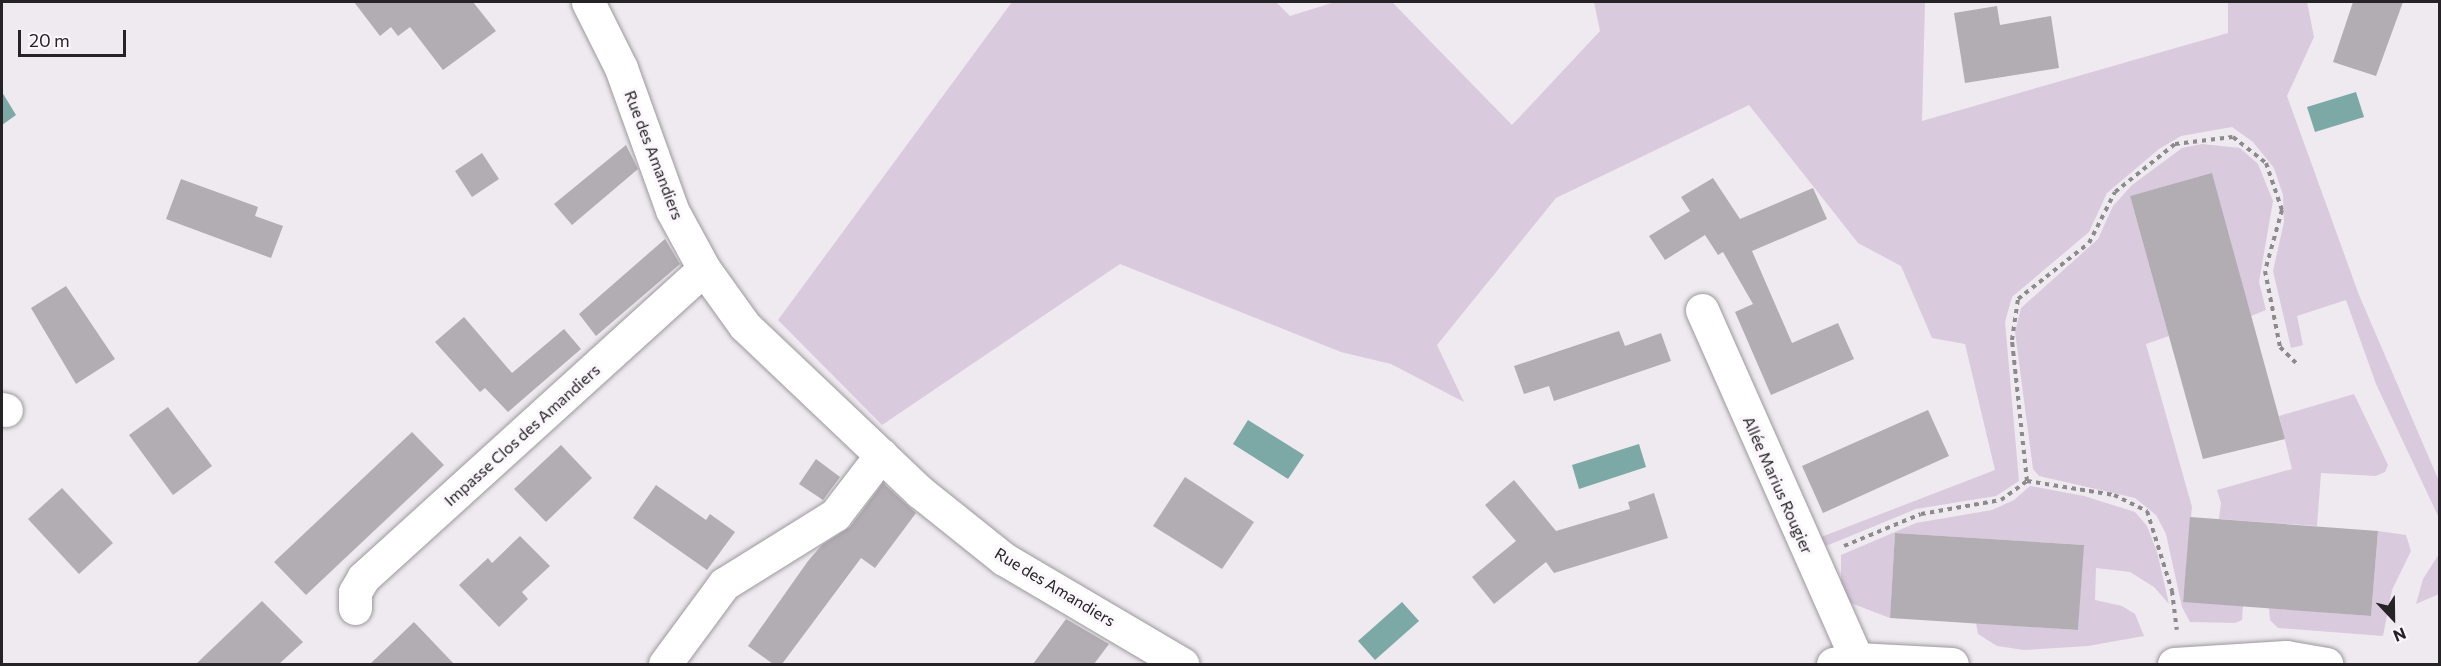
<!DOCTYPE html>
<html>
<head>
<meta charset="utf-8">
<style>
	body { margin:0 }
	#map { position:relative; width:2441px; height:666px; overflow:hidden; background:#eeeaef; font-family:Commissioner,sans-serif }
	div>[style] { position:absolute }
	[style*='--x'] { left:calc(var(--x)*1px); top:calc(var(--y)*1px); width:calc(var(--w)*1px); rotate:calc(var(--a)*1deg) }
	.green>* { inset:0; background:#dacade }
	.water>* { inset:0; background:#7ca8a5 }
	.building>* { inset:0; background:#b1adb2 }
	.path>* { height:4px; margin-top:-2px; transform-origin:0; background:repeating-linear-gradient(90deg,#8d8a8e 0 4.5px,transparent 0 9px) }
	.roads { filter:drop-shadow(0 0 2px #9c989d) drop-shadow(0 0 2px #9c989d) }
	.street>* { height:33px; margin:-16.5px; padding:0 16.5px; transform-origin:16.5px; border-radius:16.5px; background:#fff }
	.secondary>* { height:33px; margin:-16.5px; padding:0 16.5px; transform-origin:16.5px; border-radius:16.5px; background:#fff }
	span { translate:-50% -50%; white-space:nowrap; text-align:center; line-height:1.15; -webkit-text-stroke:6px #fbf7fc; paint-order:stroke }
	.street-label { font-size:16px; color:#252325 }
	.frame { position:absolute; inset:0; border:3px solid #252325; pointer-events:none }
	.north { position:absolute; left:2363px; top:588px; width:60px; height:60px; -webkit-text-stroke:4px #fbf7fc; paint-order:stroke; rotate:158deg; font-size:16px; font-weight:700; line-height:24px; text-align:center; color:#252325 }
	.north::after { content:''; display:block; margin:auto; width:21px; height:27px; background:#252325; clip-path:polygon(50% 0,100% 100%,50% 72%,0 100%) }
	.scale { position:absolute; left:18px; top:30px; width:108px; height:27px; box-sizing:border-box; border:3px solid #252325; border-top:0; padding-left:8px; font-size:18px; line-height:21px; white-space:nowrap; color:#252325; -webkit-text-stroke:4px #fbf7fc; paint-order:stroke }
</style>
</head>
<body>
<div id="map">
	<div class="green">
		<i style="clip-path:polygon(1012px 2px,1276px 2px,1290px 16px,1335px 2px,1392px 2px,1512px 125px,1600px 31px,1594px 2px,1925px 2px,1922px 121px,2228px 33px,2228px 2px,2307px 2px,2314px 37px,2287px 96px,2359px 295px,2439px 481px,2439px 518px,2376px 384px,2346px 300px,2297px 316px,2303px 345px,2291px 348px,2273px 271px,2284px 222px,2283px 195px,2274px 168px,2253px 142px,2232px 127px,2181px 136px,2159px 149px,2107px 193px,2089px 232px,2012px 297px,2005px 322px,2019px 481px,1996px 496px,1916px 509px,1826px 546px,1821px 537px,1995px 470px,1965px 344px,1932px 338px,1901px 266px,1858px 243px,1749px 105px,1556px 198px,1437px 345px,1464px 402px,1391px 364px,1341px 352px,1120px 264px,882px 425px,778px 320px)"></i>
		<i style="clip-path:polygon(2202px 144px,2240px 148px,2258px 164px,2273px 201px,2259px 282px,2266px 310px,2251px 316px,2212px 174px,2130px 196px,2169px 336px,2146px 344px,2192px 507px,2183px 601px,2243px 606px,2242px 620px,2235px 623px,2190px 622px,2182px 607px,2166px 534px,2156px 515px,2135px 498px,2039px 476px,2033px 469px,2015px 332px,2021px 308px,2098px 239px,2113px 206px,2132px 185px,2182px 148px)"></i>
		<i style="clip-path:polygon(2354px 394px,2388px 465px,2385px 472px,2376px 476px,2321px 473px,2317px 526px,2219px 519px,2221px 503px,2217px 490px,2292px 469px,2279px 416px)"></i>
		<i style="clip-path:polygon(2030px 486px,2084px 496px,2135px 512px,2147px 526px,2157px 552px,2169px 604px,2154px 587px,2130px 572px,2096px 568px,2095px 600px,2122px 606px,2135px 614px,2144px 636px,2088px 646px,2024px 650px,1997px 646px,1978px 634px,1976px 623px,2078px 630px,2083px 545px,1895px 533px,1890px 618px,1848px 602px,1841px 589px,1841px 555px,1916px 523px,1992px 510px,2014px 500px)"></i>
		<i style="clip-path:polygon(2378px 531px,2406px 535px,2411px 551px,2392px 590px,2383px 636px,2278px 628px,2270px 620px,2269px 608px,2371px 616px)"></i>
		<i style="clip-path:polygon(2439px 554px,2439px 594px,2416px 604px,2423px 579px)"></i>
	</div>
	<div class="water">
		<i style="clip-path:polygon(2px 92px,16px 115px,2px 125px)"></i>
		<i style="clip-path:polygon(2356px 92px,2364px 117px,2315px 132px,2307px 107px)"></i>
		<i style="clip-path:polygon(1248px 420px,1304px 455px,1288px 479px,1233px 444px)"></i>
		<i style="clip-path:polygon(1639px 444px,1646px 467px,1579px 489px,1572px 465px)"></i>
		<i style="clip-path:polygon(1402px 602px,1419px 621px,1375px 660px,1358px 641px)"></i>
	</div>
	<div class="building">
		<i style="clip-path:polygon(354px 2px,473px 2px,496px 31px,443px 70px,410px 27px,398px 36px,391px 27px,380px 36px)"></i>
		<i style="clip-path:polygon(2353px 2px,2403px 2px,2376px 76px,2333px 62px)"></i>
		<i style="clip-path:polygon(1997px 6px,2000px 25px,2051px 16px,2059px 68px,1965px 83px,1954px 13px)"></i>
		<i style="clip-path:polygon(626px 145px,638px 169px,572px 225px,554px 204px)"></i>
		<i style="clip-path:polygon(482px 153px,499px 179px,472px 197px,455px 171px)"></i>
		<i style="clip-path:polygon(2212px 173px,2285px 439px,2203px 459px,2130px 196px)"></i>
		<i style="clip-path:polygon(1713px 178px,1740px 219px,1813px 188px,1827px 219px,1752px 251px,1792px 343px,1838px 323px,1854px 359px,1771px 395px,1735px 312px,1753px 304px,1723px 252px,1718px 255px,1705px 235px,1665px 260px,1649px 236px,1690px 211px,1681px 197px)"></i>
		<i style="clip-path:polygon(181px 179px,258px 207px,255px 216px,283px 226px,271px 258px,166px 219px)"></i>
		<i style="clip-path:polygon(665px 239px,680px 264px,596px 336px,579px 314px)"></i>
		<i style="clip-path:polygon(66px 286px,115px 359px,76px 384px,31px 308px)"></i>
		<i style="clip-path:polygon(464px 317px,512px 373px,564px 329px,581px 349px,508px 412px,485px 388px,480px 392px,435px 342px)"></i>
		<i style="clip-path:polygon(1619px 331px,1625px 346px,1661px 333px,1671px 361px,1554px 401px,1549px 386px,1524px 394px,1514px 366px)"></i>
		<i style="clip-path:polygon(168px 407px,212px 466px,173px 495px,129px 435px)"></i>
		<i style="clip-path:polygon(1928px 410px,1949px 456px,1823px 513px,1802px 466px)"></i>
		<i style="clip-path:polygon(412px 432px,444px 465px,306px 595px,274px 562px)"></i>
		<i style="clip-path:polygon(561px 445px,592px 478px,546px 522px,514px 489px)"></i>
		<i style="clip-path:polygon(816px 459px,840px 477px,823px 500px,799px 484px)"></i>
		<i style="clip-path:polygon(1185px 477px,1254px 522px,1222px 569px,1153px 526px)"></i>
		<i style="clip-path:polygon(1514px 480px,1556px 531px,1630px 509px,1628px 502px,1654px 493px,1668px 538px,1554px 573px,1546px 562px,1494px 604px,1472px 577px,1516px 541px,1485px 505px)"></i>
		<i style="clip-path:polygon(883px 483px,916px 513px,875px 568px,861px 558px,782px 664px,773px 664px,748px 646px,808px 561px,822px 545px,850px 527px)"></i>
		<i style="clip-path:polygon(656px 485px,706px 520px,710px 514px,735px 532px,707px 570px,633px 518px)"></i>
		<i style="clip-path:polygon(62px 488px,113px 543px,79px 574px,28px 519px)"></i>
		<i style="clip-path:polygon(2190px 517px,2378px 531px,2371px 616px,2183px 602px)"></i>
		<i style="clip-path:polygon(1895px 533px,2084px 545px,2078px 630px,1890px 618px)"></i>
		<i style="clip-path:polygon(520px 536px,550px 566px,522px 592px,528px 599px,499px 627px,459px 585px,488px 558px,492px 563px)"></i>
		<i style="clip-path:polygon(262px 601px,303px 642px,279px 664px,196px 664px)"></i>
		<i style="clip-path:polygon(1066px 619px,1109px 644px,1094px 664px,1033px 664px)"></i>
		<i style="clip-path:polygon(414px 622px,454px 664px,370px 664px)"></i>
	</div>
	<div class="path">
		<i style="--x:2027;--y:481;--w:88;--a:9.1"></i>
		<i style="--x:2114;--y:495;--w:37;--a:26"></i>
		<i style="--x:2147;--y:511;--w:84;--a:72.6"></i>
		<i style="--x:2172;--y:591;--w:39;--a:83"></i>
		<i style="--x:1844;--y:546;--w:83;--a:-22.6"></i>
		<i style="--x:1921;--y:514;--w:81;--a:-9.9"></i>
		<i style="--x:2001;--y:500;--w:32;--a:-36"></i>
		<i style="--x:2027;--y:481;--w:142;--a:-96.1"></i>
		<i style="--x:2012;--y:340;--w:41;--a:-81.7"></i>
		<i style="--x:2018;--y:299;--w:90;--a:-38.3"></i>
		<i style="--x:2089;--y:243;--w:57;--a:-63"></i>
		<i style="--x:2115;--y:192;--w:77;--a:-38.7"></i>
		<i style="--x:2175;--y:144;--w:58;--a:-6.9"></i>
		<i style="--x:2233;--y:137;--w:42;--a:38.2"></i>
		<i style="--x:2266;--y:163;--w:50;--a:71.2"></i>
		<i style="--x:2282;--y:210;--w:63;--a:105.6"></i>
		<i style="--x:2265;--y:271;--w:77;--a:78.8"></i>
		<i style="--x:2280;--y:347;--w:24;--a:45"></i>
	</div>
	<div class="roads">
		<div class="street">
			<i style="--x:1702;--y:310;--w:382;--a:66.1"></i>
			<i style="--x:2;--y:409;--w:4;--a:14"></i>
			<i style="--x:355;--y:608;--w:16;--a:-90"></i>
			<i style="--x:355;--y:592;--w:16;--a:-60"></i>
			<i style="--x:363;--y:578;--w:460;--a:-42.2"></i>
			<i style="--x:665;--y:664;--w:99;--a:-53.6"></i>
			<i style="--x:724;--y:584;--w:131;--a:-31.9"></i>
			<i style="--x:835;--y:515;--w:76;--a:-52.5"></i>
			<i style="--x:1833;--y:664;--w:25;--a:-12"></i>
			<i style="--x:1857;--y:659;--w:95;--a:3"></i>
			<i style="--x:2174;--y:664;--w:112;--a:-3.6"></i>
			<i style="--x:2286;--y:657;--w:41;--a:9.9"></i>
		</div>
		<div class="secondary">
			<i style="--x:588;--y:2;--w:74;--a:63.4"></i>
			<i style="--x:621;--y:68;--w:151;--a:70.2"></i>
			<i style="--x:672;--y:210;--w:67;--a:61.5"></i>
			<i style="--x:704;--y:269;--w:70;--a:54.3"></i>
			<i style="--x:745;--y:326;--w:241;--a:43.5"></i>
			<i style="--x:920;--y:492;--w:107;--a:38.6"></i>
			<i style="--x:1004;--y:559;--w:207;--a:30.5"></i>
		</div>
	</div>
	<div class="street-label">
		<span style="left:654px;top:155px;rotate:69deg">Rue des Amandiers</span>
		<span style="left:522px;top:435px;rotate:-42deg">Impasse Clos des Amandiers</span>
		<span style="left:1778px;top:485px;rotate:66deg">Allée Marius Rougier</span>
		<span style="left:1055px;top:587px;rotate:31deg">Rue des Amandiers</span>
	</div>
	<div class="frame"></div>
	<div class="north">N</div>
	<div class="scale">20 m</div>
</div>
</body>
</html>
